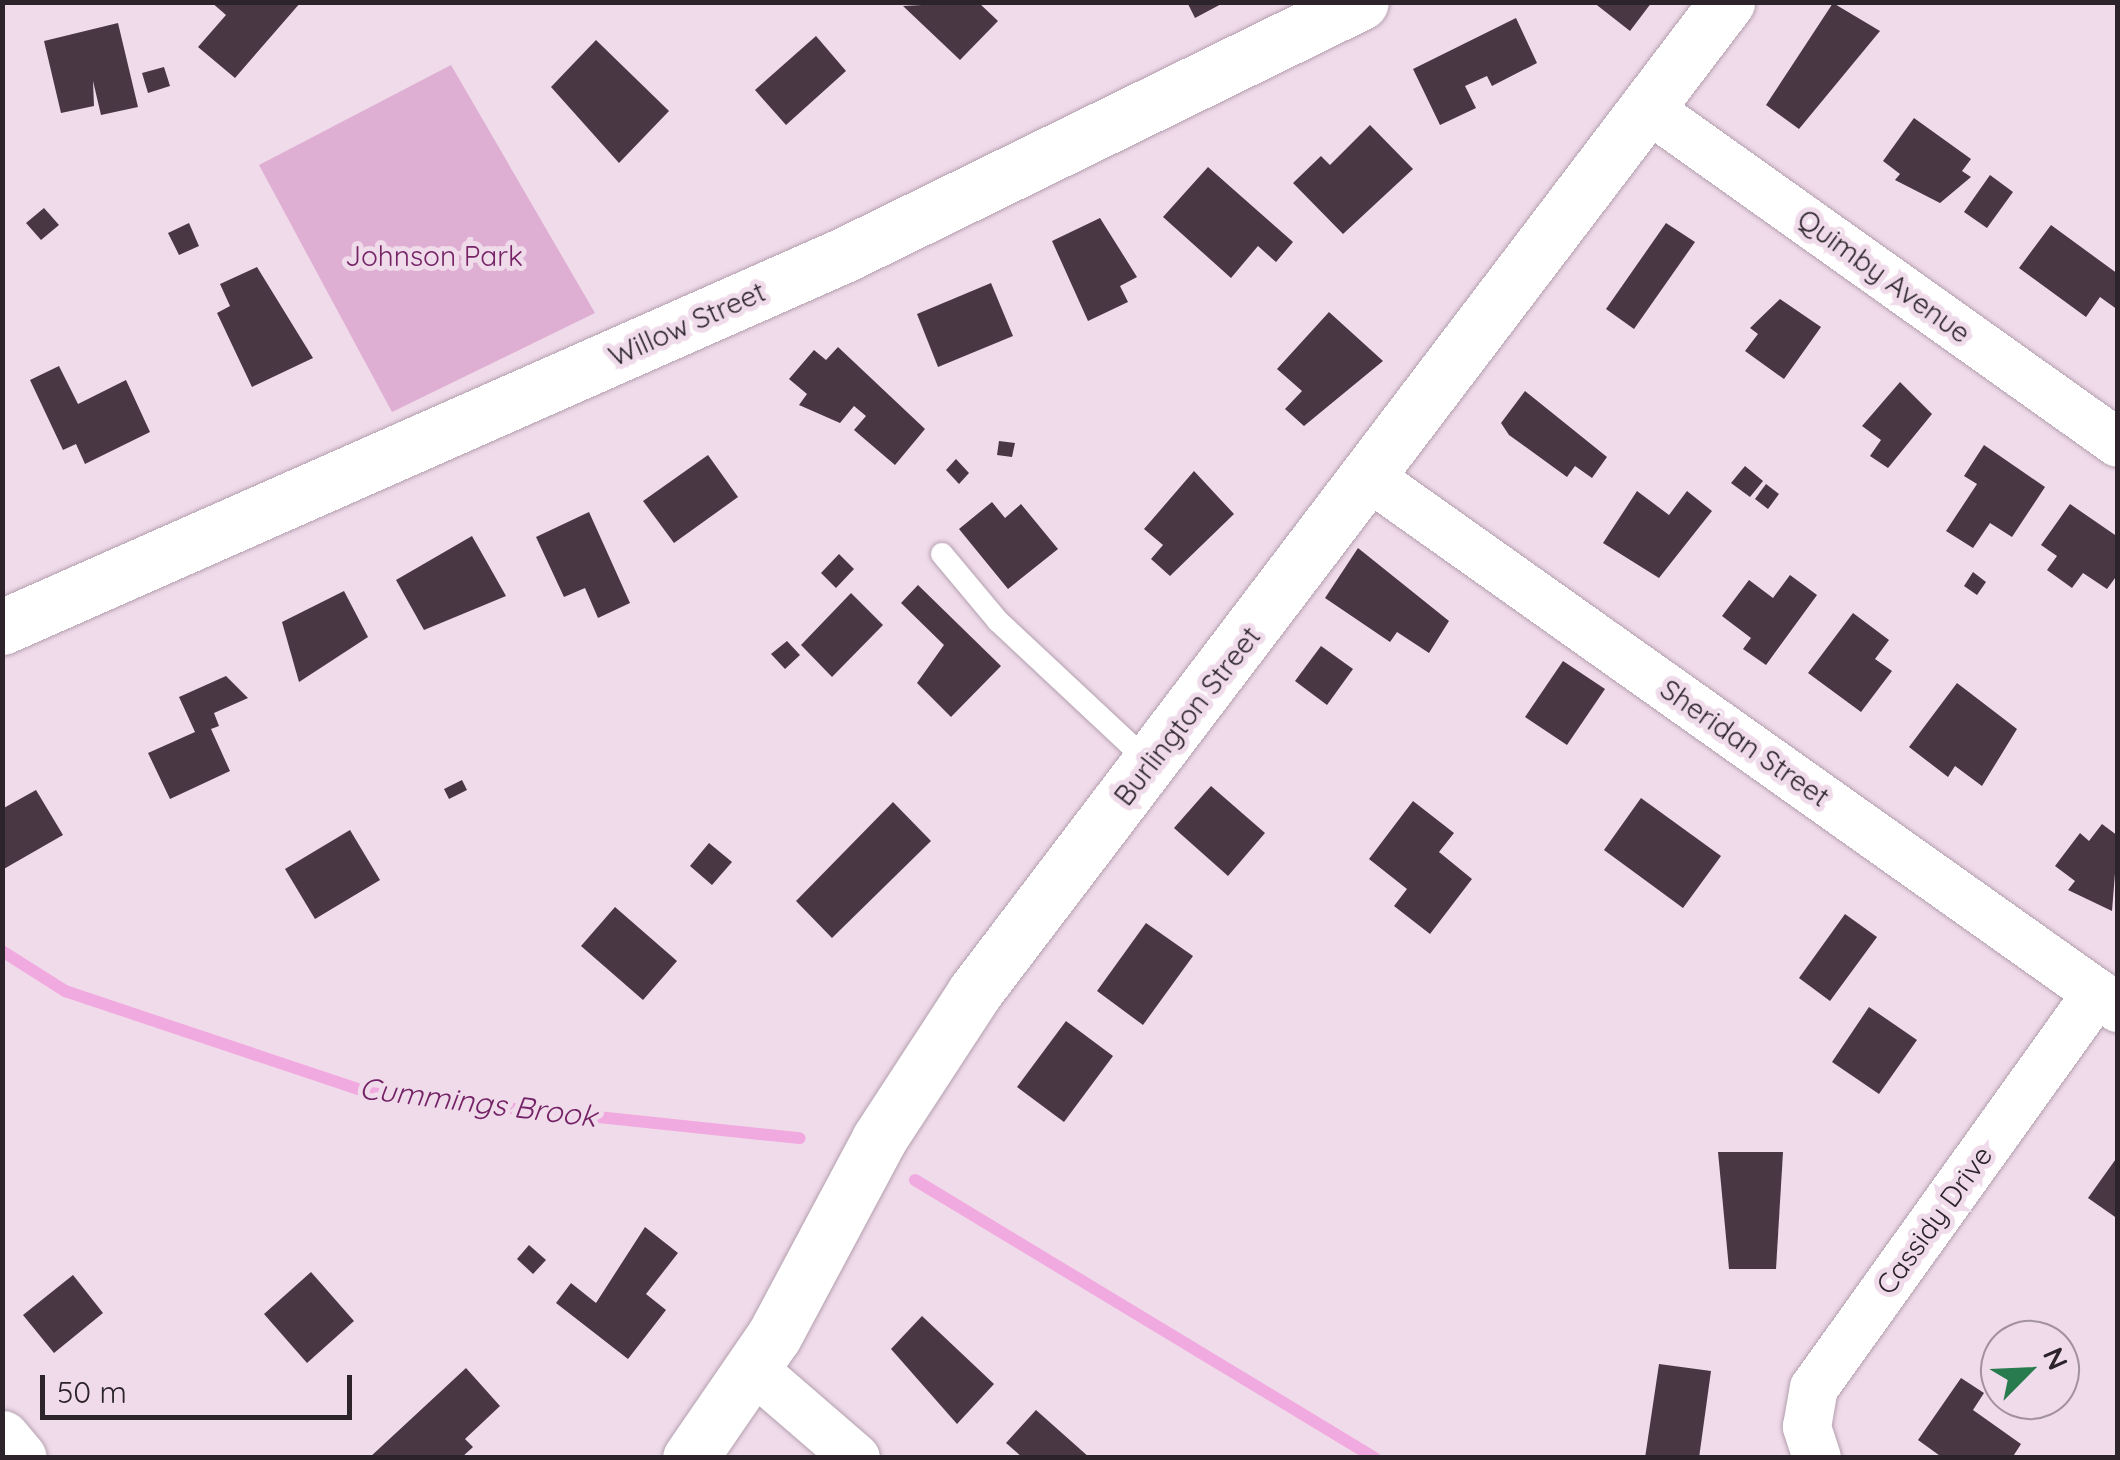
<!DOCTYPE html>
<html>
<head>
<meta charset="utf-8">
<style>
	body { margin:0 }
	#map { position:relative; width:2120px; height:1460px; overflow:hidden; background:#f0dbea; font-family:Quicksand,sans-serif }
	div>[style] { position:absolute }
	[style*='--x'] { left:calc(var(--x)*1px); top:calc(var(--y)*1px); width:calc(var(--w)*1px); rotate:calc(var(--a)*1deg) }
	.green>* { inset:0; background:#dfafd3 }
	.stream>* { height:12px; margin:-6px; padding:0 6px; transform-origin:6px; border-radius:6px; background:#f1aae0 }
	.building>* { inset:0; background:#493844 }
	.roads { filter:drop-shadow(0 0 2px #b39fae) drop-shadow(0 0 2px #b39fae) }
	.lane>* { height:22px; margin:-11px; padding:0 11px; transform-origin:11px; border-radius:11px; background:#fff }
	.street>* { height:48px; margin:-24px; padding:0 24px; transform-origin:24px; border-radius:24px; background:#fff }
	.secondary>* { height:55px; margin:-27.5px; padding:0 27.5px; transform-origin:27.5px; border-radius:27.5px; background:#fff }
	span { translate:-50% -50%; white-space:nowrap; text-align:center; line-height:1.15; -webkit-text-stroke:10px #f0dbea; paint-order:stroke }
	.park-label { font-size:28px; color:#752467 }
	.street-label { font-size:28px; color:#2c242a }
	.water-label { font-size:30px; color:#742366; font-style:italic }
	.frame { position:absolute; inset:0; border:5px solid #2c242a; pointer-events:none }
	.north { position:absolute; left:1980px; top:1320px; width:100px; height:100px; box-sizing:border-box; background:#f0dbea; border:2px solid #a2929d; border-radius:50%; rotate:66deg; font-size:28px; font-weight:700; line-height:40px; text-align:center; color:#2c242a }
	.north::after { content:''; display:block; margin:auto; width:35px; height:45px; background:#287b4e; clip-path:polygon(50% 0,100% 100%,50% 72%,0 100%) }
	.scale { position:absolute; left:40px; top:1375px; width:312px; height:45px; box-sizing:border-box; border:5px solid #2c242a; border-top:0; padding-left:12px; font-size:30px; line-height:35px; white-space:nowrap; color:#2c242a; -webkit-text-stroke:8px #f0dbea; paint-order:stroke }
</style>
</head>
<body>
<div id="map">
	<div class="green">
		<i style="clip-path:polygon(451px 65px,595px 313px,392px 412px,259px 165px)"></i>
	</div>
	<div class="stream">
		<i style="--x:2;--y:951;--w:75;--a:32.4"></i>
		<i style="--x:65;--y:991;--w:322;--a:18.5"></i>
		<i style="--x:370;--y:1093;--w:432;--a:6"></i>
		<i style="--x:915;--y:1180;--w:537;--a:31.15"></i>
	</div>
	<div class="building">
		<i style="clip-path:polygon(211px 2px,301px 2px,235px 78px,198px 47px,226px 15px)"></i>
		<i style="clip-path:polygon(978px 2px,998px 21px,960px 60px,903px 6px)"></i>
		<i style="clip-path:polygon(1187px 2px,1225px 2px,1195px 18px)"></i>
		<i style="clip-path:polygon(1593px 2px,1652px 2px,1630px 31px)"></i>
		<i style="clip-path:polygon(1833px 3px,1880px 31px,1799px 129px,1766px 105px)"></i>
		<i style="clip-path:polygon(1516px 18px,1537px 63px,1492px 86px,1487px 76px,1465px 86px,1476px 108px,1440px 125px,1413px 69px)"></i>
		<i style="clip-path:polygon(118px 23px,138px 107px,101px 115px,93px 81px,94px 106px,61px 113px,44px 41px)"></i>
		<i style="clip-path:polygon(816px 36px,846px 71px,786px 125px,755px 90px)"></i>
		<i style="clip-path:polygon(596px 40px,669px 111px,619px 163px,551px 87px)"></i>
		<i style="clip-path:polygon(164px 67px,170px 86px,148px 93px,142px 73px)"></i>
		<i style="clip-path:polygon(1914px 118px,1971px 159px,1962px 171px,1971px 177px,1940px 203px,1895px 180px,1900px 174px,1883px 161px)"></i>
		<i style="clip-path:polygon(1370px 125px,1413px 169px,1343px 234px,1293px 183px,1321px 156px,1330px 165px)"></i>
		<i style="clip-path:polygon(1208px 167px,1293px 242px,1276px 262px,1258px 246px,1231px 278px,1163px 217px)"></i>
		<i style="clip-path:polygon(1990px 175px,2013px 192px,1987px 228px,1964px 212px)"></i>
		<i style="clip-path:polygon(44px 208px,59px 225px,41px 240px,26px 223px)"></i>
		<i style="clip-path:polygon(1100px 218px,1137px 277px,1120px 286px,1128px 302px,1088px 321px,1052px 241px)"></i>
		<i style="clip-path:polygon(189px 223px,199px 246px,179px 255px,168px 233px)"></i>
		<i style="clip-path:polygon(1666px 223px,1695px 242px,1634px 329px,1606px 309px)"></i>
		<i style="clip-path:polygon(2051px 225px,2118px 274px,2118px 310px,2100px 297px,2086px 317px,2019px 268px)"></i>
		<i style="clip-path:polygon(257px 267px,313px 358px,252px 387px,217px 313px,230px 306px,220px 284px)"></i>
		<i style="clip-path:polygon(991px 283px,1013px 336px,938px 367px,917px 314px)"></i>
		<i style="clip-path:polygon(1780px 299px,1821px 327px,1784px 379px,1745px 351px,1758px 334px,1750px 328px)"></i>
		<i style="clip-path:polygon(1329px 312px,1383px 361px,1304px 426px,1285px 409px,1302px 391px,1277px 369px)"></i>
		<i style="clip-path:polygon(838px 347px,925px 429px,895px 465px,854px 430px,866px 416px,854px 406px,840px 423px,799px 405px,807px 394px,789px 379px,814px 350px,826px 360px)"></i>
		<i style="clip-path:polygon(59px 366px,78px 404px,126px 380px,150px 432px,85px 464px,76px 444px,63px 450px,30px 380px)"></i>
		<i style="clip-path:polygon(1900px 382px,1932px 414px,1888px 468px,1870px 456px,1881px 440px,1862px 426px)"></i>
		<i style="clip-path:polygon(1525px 391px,1607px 457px,1592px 478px,1575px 466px,1567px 477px,1509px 435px,1501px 423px)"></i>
		<i style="clip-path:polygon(999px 441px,1015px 443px,1012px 457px,997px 455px)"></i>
		<i style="clip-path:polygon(1984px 445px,2045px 487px,2012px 537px,1990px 523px,1973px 548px,1946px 531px,1977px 484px,1964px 476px)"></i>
		<i style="clip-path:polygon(708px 455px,738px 497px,674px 543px,643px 501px)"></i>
		<i style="clip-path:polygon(956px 459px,969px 473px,959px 484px,946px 470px)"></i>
		<i style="clip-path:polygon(1745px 466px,1763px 481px,1750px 497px,1731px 483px)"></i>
		<i style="clip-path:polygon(1194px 471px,1234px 514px,1170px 576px,1151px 559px,1163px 545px,1144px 529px)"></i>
		<i style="clip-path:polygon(1766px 484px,1779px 494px,1768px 509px,1755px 499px)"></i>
		<i style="clip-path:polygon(1637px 491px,1669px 515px,1687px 491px,1712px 511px,1659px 578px,1603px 543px)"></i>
		<i style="clip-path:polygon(992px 502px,1005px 518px,1021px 504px,1058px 549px,1008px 589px,959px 529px)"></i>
		<i style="clip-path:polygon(2070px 504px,2118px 537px,2118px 574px,2107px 589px,2083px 573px,2072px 588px,2047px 570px,2057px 556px,2041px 545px)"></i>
		<i style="clip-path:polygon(589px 512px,630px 603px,598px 618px,585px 588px,564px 597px,536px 537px)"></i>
		<i style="clip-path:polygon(472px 536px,506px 596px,424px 630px,396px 580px)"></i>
		<i style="clip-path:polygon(1358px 548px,1449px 621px,1429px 653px,1397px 632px,1390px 642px,1325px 598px)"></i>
		<i style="clip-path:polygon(839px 554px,854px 569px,836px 588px,821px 573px)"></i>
		<i style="clip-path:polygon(1973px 572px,1986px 582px,1977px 595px,1964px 586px)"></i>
		<i style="clip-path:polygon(1790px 575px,1817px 595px,1766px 665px,1743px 649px,1751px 638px,1722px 616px,1749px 580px,1773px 598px)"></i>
		<i style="clip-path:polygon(918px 585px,1001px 666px,951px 717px,917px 683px,944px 645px,901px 603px)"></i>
		<i style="clip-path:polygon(344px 591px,368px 637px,299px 682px,282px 622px)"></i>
		<i style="clip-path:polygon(851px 593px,883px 625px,832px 677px,801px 645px)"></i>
		<i style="clip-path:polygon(1853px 613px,1889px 640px,1875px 659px,1892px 671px,1861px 712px,1808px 673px)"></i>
		<i style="clip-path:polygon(787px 641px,800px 655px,785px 669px,771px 654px)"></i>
		<i style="clip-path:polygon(1321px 646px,1353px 669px,1327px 705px,1295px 681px)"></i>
		<i style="clip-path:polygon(1563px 661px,1605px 689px,1567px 745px,1525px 717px)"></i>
		<i style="clip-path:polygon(226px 676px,248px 698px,214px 713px,219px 726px,211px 729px,230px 771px,170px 799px,148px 753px,195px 732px,179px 697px)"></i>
		<i style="clip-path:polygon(1957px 683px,2017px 729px,1982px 786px,1955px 766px,1948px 777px,1909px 747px)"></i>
		<i style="clip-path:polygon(462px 780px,467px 790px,449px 799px,444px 789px)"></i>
		<i style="clip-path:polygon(1211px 786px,1265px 833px,1228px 876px,1174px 828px)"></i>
		<i style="clip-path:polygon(36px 790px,63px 835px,2px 870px,2px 809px)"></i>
		<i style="clip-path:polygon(1641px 798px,1721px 856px,1683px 908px,1604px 850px)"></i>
		<i style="clip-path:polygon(1413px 801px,1454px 833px,1439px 852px,1472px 879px,1430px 934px,1394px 906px,1407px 889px,1369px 859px)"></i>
		<i style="clip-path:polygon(893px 802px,931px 841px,832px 938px,796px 901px)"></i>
		<i style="clip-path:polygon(2102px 824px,2118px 836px,2112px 911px,2068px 890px,2075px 881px,2055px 866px,2080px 833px,2089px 841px)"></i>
		<i style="clip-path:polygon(350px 830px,380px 880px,315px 919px,285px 869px)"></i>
		<i style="clip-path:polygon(709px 843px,732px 862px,712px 885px,690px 866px)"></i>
		<i style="clip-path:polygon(615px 907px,677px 961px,643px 1000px,581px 946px)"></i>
		<i style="clip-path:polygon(1845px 914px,1877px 937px,1830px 1001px,1799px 978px)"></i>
		<i style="clip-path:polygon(1146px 923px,1193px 956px,1143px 1025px,1097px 991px)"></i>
		<i style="clip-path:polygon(1869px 1007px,1917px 1040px,1879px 1094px,1832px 1062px)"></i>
		<i style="clip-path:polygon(1066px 1021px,1113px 1056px,1064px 1122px,1017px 1087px)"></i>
		<i style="clip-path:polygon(1718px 1152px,1783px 1152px,1776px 1269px,1729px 1269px)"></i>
		<i style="clip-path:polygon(2118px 1156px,2118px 1219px,2088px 1198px)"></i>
		<i style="clip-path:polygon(645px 1227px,678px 1253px,646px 1294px,666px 1310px,628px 1359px,556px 1303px,571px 1283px,596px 1303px)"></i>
		<i style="clip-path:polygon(529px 1245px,546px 1260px,533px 1274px,517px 1259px)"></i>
		<i style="clip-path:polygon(311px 1272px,354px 1321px,307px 1363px,264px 1314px)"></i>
		<i style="clip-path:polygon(73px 1275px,103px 1313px,54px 1353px,23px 1315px)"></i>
		<i style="clip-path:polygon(922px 1316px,994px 1384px,957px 1424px,891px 1349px)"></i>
		<i style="clip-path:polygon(1659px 1364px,1711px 1371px,1699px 1458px,1645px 1458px)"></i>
		<i style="clip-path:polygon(466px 1368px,500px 1406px,465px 1439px,473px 1447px,461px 1458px,369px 1458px)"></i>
		<i style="clip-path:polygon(1961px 1378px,1984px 1393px,1973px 1410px,2021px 1444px,2012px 1458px,1943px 1458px,1918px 1440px)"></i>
		<i style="clip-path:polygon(1036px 1410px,1090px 1458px,1023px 1458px,1006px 1443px)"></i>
	</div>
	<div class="roads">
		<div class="lane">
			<i style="--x:942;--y:554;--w:87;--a:50.1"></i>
			<i style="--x:998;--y:621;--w:208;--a:43.1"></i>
		</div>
		<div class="street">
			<i style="--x:1650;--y:110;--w:574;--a:35.43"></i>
			<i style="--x:1372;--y:479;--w:915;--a:35.34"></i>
			<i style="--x:753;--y:1369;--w:136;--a:40.8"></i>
			<i style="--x:1817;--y:1458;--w:33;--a:-108"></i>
			<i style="--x:1807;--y:1427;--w:40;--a:-80"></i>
			<i style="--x:1814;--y:1388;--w:486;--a:-54.4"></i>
		</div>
		<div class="secondary">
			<i style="--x:2;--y:627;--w:923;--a:-23.84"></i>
			<i style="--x:846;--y:254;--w:573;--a:-26.07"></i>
			<i style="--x:2;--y:1438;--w:26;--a:50"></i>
			<i style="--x:690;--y:1458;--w:148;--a:-55.5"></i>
			<i style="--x:774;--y:1336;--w:223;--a:-61.9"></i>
			<i style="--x:879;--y:1139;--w:174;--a:-56.9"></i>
			<i style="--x:974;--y:993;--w:1245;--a:-52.77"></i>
		</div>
	</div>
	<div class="park-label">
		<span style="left:434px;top:256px">Johnson Park</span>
	</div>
	<div class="street-label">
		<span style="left:1884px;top:276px;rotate:36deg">Quimby Avenue</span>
		<span style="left:687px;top:324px;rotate:-24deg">Willow Street</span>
		<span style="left:1187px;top:716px;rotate:-52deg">Burlington Street</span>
		<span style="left:1745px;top:743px;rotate:35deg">Sheridan Street</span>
		<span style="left:1934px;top:1220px;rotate:-54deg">Cassidy Drive</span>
	</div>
	<div class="water-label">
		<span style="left:478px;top:1102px;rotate:7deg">Cummings Brook</span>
	</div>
	<div class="frame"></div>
	<div class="north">N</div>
	<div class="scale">50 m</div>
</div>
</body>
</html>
